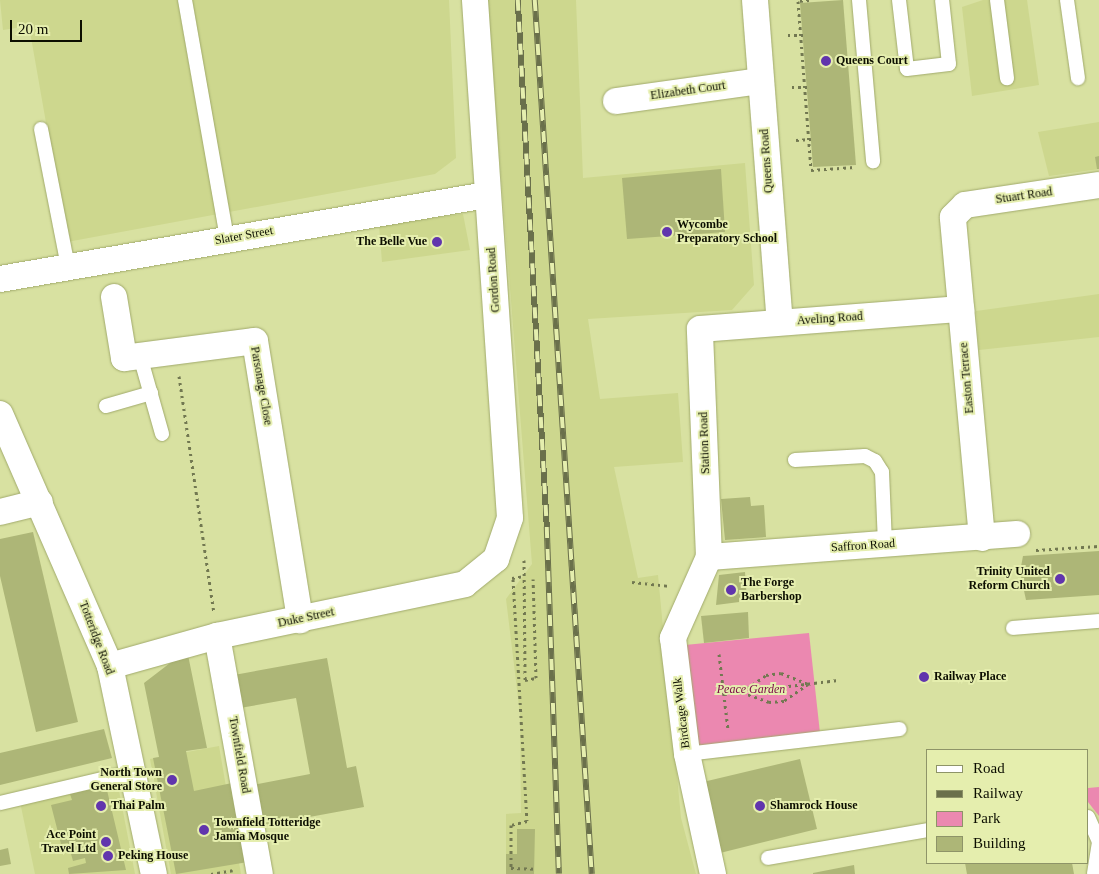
<!DOCTYPE html>
<html>
<head>
<meta charset="utf-8">
<style>
	body { margin:0 }
	#map { position:relative; width:1099px; height:874px; overflow:hidden; background:#d8e1a1; font-family:"Times New Roman",serif }
	div>[style] { position:absolute }
	[style*='--x'] { left:calc(var(--x)*1px); top:calc(var(--y)*1px); width:calc(var(--w)*1px); rotate:calc(var(--a)*1deg) }
	.built>* { inset:0; background:#cdd78e }
	.green>* { inset:0; background:#eb88b0 }
	.building>* { inset:0; background:#adb677 }
	.path>* { height:3px; margin-top:-1.5px; transform-origin:0; background:repeating-linear-gradient(90deg,#727851 0 2.5px,transparent 0 6.5px) }
	.roads { filter:drop-shadow(0 0 1px #a1aa6c) drop-shadow(0 0 1px #a1aa6c) }
	.service>* { height:14px; margin:-7px; padding:0 7px; transform-origin:7px; border-radius:7px; background:#fff }
	.minor>* { height:26px; margin:-13px; padding:0 13px; transform-origin:13px; border-radius:13px; background:#fff }
	.rail>* { height:5.5px; margin-top:-2.75px; transform-origin:0; background:repeating-linear-gradient(90deg,#e5eeae 0 11px,#6a704b 0 22px); box-sizing:border-box; border-block:1px solid #6a704b }
	.path-bridge>* { height:3px; margin-top:-1.5px; transform-origin:0; background:repeating-linear-gradient(90deg,#727851 0 2.5px,transparent 0 6.5px) }
	.dots>* { width:14px; height:14px; translate:-50% -50%; box-sizing:border-box; border:2px solid #e5eeae; border-radius:50% }
	span { translate:-50% -50%; white-space:nowrap; text-align:center; line-height:1.15; -webkit-text-stroke:4px #e5eeae; paint-order:stroke }
	.poi-label { font-size:12px; color:#0c0e00; font-weight:700 }
	.left { translate:0 -50%; text-align:left }
	.right { translate:-100% -50%; text-align:right }
	.street-label { font-size:12px; color:#0c0e00 }
	.park-label { font-size:12px; color:#7a0747; font-style:italic }
	.legend { position:absolute; left:926px; top:749px; width:162px; height:115px; box-sizing:border-box; background:#e5eeae; border:1px solid #8e9468; margin:0; padding:6px 9px; list-style:none; font-size:15px; color:#0c0e00 }
	.legend li { display:flex; align-items:center; gap:10px; height:25px }
	.legend b { width:25px; border:1px solid #8e9468 }
	.scale { position:absolute; left:10px; top:20px; width:72px; height:22px; box-sizing:border-box; border:2px solid #0c0e00; border-top:0; padding-left:6px; font-size:15px; line-height:18px; white-space:nowrap; color:#0c0e00; -webkit-text-stroke:4px #e5eeae; paint-order:stroke }
</style>
</head>
<body>
<div id="map">
	<div class="built">
		<i style="clip-path:polygon(0 0,449px 0,456px 158px,435px 174px,67px 242px,29px 26px,3px 30px)"></i>
		<i style="clip-path:polygon(487px 0,576px 0,583px 178px,745px 163px,754px 285px,732px 310px,588px 319px,600px 399px,678px 393px,683px 462px,614px 467px,638px 578px,658px 575px,681px 818px,696px 874px,506px 874px,506px 814px,521px 813px,520px 714px,506px 599px,532px 564px)"></i>
		<i style="clip-path:polygon(983px 0,1027px 0,1039px 85px,972px 96px,962px 7px)"></i>
		<i style="clip-path:polygon(1099px 122px,1099px 169px,1049px 176px,1038px 132px)"></i>
		<i style="clip-path:polygon(463px 214px,470px 250px,382px 262px,379px 225px)"></i>
		<i style="clip-path:polygon(1099px 294px,1099px 337px,979px 350px,976px 311px)"></i>
		<i style="clip-path:polygon(219px 746px,241px 874px,171px 874px,150px 759px)"></i>
		<i style="clip-path:polygon(116px 775px,135px 874px,35px 874px,19px 797px)"></i>
	</div>
	<div class="green">
		<i style="clip-path:polygon(809px 633px,820px 733px,696px 748px,685px 645px)"></i>
		<i style="clip-path:polygon(1099px 787px,1099px 816px,1088px 802px,1088px 788px)"></i>
	</div>
	<div class="building">
		<i style="clip-path:polygon(843px 0,856px 165px,813px 167px,800px 3px)"></i>
		<i style="clip-path:polygon(1099px 156px,1099px 169px,1097px 169px,1095px 157px)"></i>
		<i style="clip-path:polygon(721px 169px,725px 232px,627px 239px,622px 178px)"></i>
		<i style="clip-path:polygon(750px 497px,751px 506px,764px 505px,766px 537px,725px 540px,721px 499px)"></i>
		<i style="clip-path:polygon(33px 532px,78px 722px,36px 732px,0 576px,0 539px)"></i>
		<i style="clip-path:polygon(1099px 551px,1099px 595px,1026px 600px,1020px 572px,1023px 556px)"></i>
		<i style="clip-path:polygon(745px 572px,747px 601px,716px 605px,719px 575px)"></i>
		<i style="clip-path:polygon(748px 612px,749px 638px,704px 643px,701px 616px)"></i>
		<i style="clip-path:polygon(187px 650px,207px 748px,186px 751px,194px 791px,232px 783px,248px 862px,176px 874px,153px 758px,159px 757px,144px 683px)"></i>
		<i style="clip-path:polygon(327px 658px,347px 768px,356px 766px,364px 807px,260px 826px,253px 785px,310px 774px,296px 698px,240px 708px,234px 675px)"></i>
		<i style="clip-path:polygon(104px 729px,112px 758px,0 785px,0 753px)"></i>
		<i style="clip-path:polygon(800px 759px,817px 829px,720px 853px,703px 782px)"></i>
		<i style="clip-path:polygon(106px 786px,126px 870px,69px 874px,68px 868px,86px 863px,85px 858px,73px 861px,68px 843px,61px 844px,51px 805px,72px 800px,70px 794px)"></i>
		<i style="clip-path:polygon(517px 829px,535px 829px,534px 874px,506px 874px,506px 854px,517px 854px)"></i>
		<i style="clip-path:polygon(8px 848px,11px 864px,0 866px,0 850px)"></i>
		<i style="clip-path:polygon(965px 863px,1072px 863px,1074px 874px,967px 874px)"></i>
		<i style="clip-path:polygon(854px 865px,855px 874px,813px 874px,813px 873px)"></i>
	</div>
	<div class="path">
		<i style="--x:809;--y:0;--w:11;--a:175"></i>
		<i style="--x:798;--y:1;--w:169;--a:85.6"></i>
		<i style="--x:811;--y:170;--w:44;--a:-3.9"></i>
		<i style="--x:179;--y:376;--w:240;--a:81.6"></i>
		<i style="--x:1036;--y:550;--w:63;--a:-3.6"></i>
		<i style="--x:524;--y:560;--w:120;--a:89.5"></i>
		<i style="--x:525;--y:680;--w:11;--a:-10"></i>
		<i style="--x:536;--y:678;--w:99;--a:-91.7"></i>
		<i style="--x:512;--y:578;--w:12;--a:-9"></i>
		<i style="--x:513;--y:579;--w:242;--a:86.7"></i>
		<i style="--x:527;--y:821;--w:16;--a:166"></i>
		<i style="--x:511;--y:825;--w:43;--a:90"></i>
		<i style="--x:511;--y:868;--w:25;--a:2"></i>
		<i style="--x:632;--y:582;--w:37;--a:6"></i>
		<i style="--x:719;--y:654;--w:77;--a:83.2"></i>
		<i style="--x:781;--y:673;--w:29;--a:22"></i>
		<i style="--x:808;--y:684;--w:29;--a:145"></i>
		<i style="--x:784;--y:701;--w:15;--a:176"></i>
		<i style="--x:769;--y:702;--w:29;--a:-160"></i>
		<i style="--x:742;--y:692;--w:29;--a:-35"></i>
		<i style="--x:766;--y:675;--w:15;--a:-8"></i>
		<i style="--x:724;--y:694;--w:115;--a:-7"></i>
		<i style="--x:211;--y:874;--w:22;--a:-10"></i>
	</div>
	<div class="roads">
		<div class="service">
			<i style="--x:185;--y:0;--w:243;--a:80"></i>
			<i style="--x:859;--y:0;--w:162;--a:85"></i>
			<i style="--x:899;--y:0;--w:69;--a:83.4"></i>
			<i style="--x:907;--y:69;--w:42;--a:-6.8"></i>
			<i style="--x:949;--y:64;--w:64;--a:-96.2"></i>
			<i style="--x:997;--y:0;--w:79;--a:82.7"></i>
			<i style="--x:1067;--y:0;--w:79;--a:82"></i>
			<i style="--x:41;--y:129;--w:141;--a:78.9"></i>
			<i style="--x:140;--y:356;--w:81;--a:74.2"></i>
			<i style="--x:106;--y:406;--w:47;--a:-16.1"></i>
			<i style="--x:795;--y:460;--w:70;--a:-3.3"></i>
			<i style="--x:865;--y:456;--w:11;--a:27"></i>
			<i style="--x:875;--y:461;--w:13;--a:58"></i>
			<i style="--x:882;--y:472;--w:73;--a:87.6"></i>
			<i style="--x:1013;--y:628;--w:86;--a:-4.7"></i>
			<i style="--x:687;--y:754;--w:214;--a:-6.7"></i>
			<i style="--x:0;--y:803;--w:136;--a:-13.2"></i>
			<i style="--x:1088;--y:817;--w:27;--a:66"></i>
			<i style="--x:1099;--y:842;--w:32;--a:99"></i>
			<i style="--x:768;--y:858;--w:162;--a:-9.9"></i>
		</div>
		<div class="minor">
			<i style="--x:755;--y:0;--w:323;--a:85.6"></i>
			<i style="--x:616;--y:101;--w:146;--a:-7.9"></i>
			<i style="--x:0;--y:279;--w:494;--a:-9.8"></i>
			<i style="--x:114;--y:297;--w:62;--a:80.7"></i>
			<i style="--x:124;--y:358;--w:132;--a:-7.4"></i>
			<i style="--x:255;--y:341;--w:283;--a:80.8"></i>
			<i style="--x:0;--y:414;--w:275;--a:66.4"></i>
			<i style="--x:110;--y:666;--w:213;--a:78.1"></i>
			<i style="--x:0;--y:512;--w:41;--a:-14"></i>
			<i style="--x:982;--y:538;--w:322;--a:-95.2"></i>
			<i style="--x:953;--y:217;--w:17;--a:-45"></i>
			<i style="--x:965;--y:205;--w:135;--a:-8.5"></i>
			<i style="--x:709;--y:557;--w:228;--a:-92.3"></i>
			<i style="--x:700;--y:329;--w:262;--a:-4.4"></i>
			<i style="--x:709;--y:557;--w:89;--a:114"></i>
			<i style="--x:673;--y:638;--w:117;--a:83.1"></i>
			<i style="--x:687;--y:754;--w:123;--a:77.8"></i>
			<i style="--x:709;--y:557;--w:309;--a:-4.3"></i>
			<i style="--x:217;--y:636;--w:242;--a:79.8"></i>
			<i style="--x:110;--y:666;--w:111;--a:-15.7"></i>
			<i style="--x:217;--y:636;--w:253;--a:-11.8"></i>
			<i style="--x:465;--y:584;--w:40;--a:-39"></i>
			<i style="--x:496;--y:559;--w:43;--a:-71.1"></i>
			<i style="--x:510;--y:518;--w:519;--a:-93.87"></i>
		</div>
	</div>
	<div class="rail">
		<i style="--x:518;--y:0;--w:528;--a:86.85"></i>
		<i style="--x:547;--y:527;--w:347;--a:88"></i>
		<i style="--x:535;--y:0;--w:876;--a:86.27"></i>
	</div>
	<div class="path-bridge">
		<i style="--x:788;--y:35;--w:15;--a:0"></i>
		<i style="--x:792;--y:87;--w:15;--a:0"></i>
		<i style="--x:796;--y:140;--w:15;--a:-4"></i>
	</div>
	<div class="dots">
		<i style="left:826px;top:61px;background:#6135ad"></i>
		<i style="left:667px;top:232px;background:#6135ad"></i>
		<i style="left:437px;top:242px;background:#6135ad"></i>
		<i style="left:1060px;top:579px;background:#6135ad"></i>
		<i style="left:731px;top:590px;background:#6135ad"></i>
		<i style="left:924px;top:677px;background:#6135ad"></i>
		<i style="left:172px;top:780px;background:#6135ad"></i>
		<i style="left:101px;top:806px;background:#6135ad"></i>
		<i style="left:760px;top:806px;background:#6135ad"></i>
		<i style="left:204px;top:830px;background:#6135ad"></i>
		<i style="left:106px;top:842px;background:#6135ad"></i>
		<i style="left:108px;top:856px;background:#6135ad"></i>
	</div>
	<div class="poi-label">
		<span class="left" style="left:836px;top:61px">Queens Court</span>
		<span class="left" style="left:677px;top:232px">Wycombe<br>Preparatory School</span>
		<span class="right" style="left:427px;top:242px">The Belle Vue</span>
		<span class="right" style="left:1050px;top:579px">Trinity United<br>Reform Church</span>
		<span class="left" style="left:741px;top:590px">The Forge<br>Barbershop</span>
		<span class="left" style="left:934px;top:677px">Railway Place</span>
		<span class="right" style="left:162px;top:780px">North Town<br>General Store</span>
		<span class="left" style="left:111px;top:806px">Thai Palm</span>
		<span class="left" style="left:770px;top:806px">Shamrock House</span>
		<span class="left" style="left:214px;top:830px">Townfield Totteridge<br>Jamia Mosque</span>
		<span class="right" style="left:96px;top:842px">Ace Point<br>Travel Ltd</span>
		<span class="left" style="left:118px;top:856px">Peking House</span>
	</div>
	<div class="street-label">
		<span style="left:688px;top:91px;rotate:-8deg">Elizabeth Court</span>
		<span style="left:767px;top:161px;rotate:-94deg">Queens Road</span>
		<span style="left:1024px;top:196px;rotate:-8deg">Stuart Road</span>
		<span style="left:244px;top:236px;rotate:-10deg">Slater Street</span>
		<span style="left:494px;top:280px;rotate:-94deg">Gordon Road</span>
		<span style="left:830px;top:319px;rotate:-4deg">Aveling Road</span>
		<span style="left:967px;top:378px;rotate:-95deg">Easton Terrace</span>
		<span style="left:261px;top:386px;rotate:80deg">Parsonage Close</span>
		<span style="left:705px;top:443px;rotate:-92deg">Station Road</span>
		<span style="left:863px;top:546px;rotate:-4deg">Saffron Road</span>
		<span style="left:306px;top:618px;rotate:-12deg">Duke Street</span>
		<span style="left:96px;top:638px;rotate:69deg">Totteridge Road</span>
		<span style="left:682px;top:713px;rotate:-97deg">Birdcage Walk</span>
		<span style="left:239px;top:755px;rotate:80deg">Townfield Road</span>
	</div>
	<div class="park-label">
		<span style="left:751px;top:690px">Peace Garden</span>
	</div>
	<ul class="legend">
	<li><b style="height:6px;background:#fff"></b>Road</li>
	<li><b style="height:6px;background:#6a704b"></b>Railway</li>
	<li><b style="height:14px;background:#eb88b0"></b>Park</li>
	<li><b style="height:14px;background:#adb677"></b>Building</li>
	</ul>
	<div class="scale">20 m</div>
</div>
</body>
</html>
